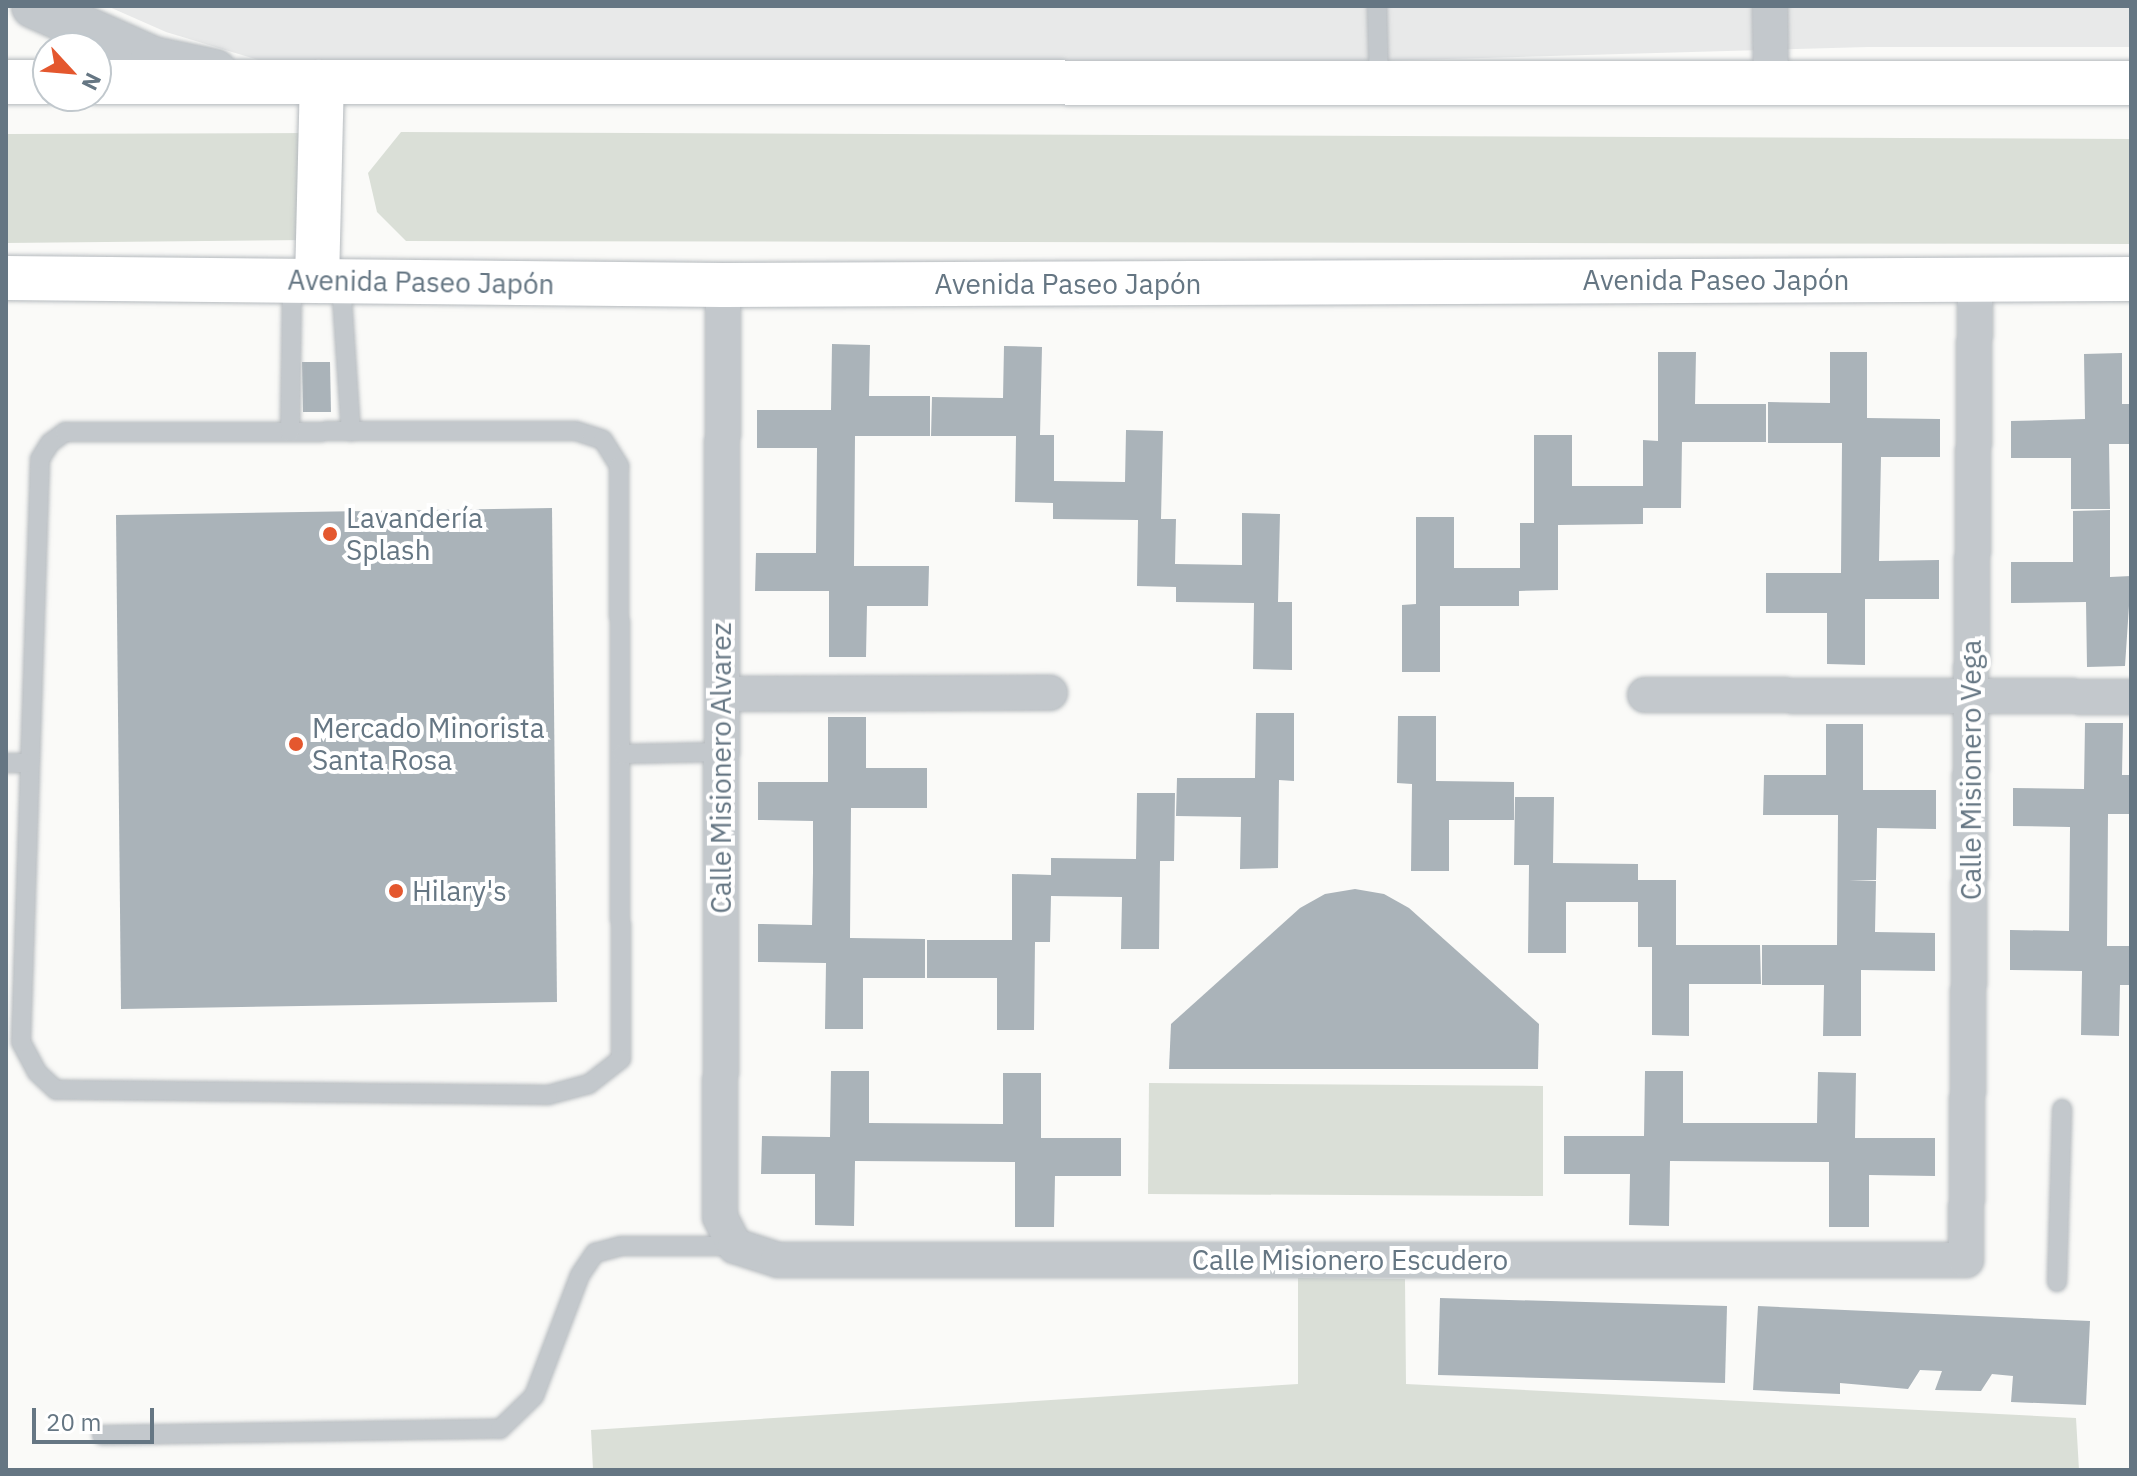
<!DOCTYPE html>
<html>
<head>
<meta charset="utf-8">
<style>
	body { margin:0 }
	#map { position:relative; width:2137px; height:1476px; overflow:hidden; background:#fafaf8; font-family:"IBM Plex Sans",sans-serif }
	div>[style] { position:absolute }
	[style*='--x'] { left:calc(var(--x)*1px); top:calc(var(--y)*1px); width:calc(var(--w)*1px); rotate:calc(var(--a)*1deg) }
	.built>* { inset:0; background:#e8e9e9 }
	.green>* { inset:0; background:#dadfd7 }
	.building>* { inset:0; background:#aab3b9 }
	.roads { filter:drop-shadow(0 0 2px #b5babe) drop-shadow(0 0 2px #b5babe) }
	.service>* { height:18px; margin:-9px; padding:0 9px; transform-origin:9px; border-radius:9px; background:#c3c8cc }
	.minor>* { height:34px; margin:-17px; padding:0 17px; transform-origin:17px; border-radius:17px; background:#c3c8cc }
	.tertiary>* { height:44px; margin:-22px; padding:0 22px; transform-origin:22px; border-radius:22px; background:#c3c8cc }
	.primary>* { height:44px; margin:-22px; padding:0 22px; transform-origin:22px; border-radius:22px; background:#fff }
	.dots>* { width:22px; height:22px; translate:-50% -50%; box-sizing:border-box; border:4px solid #fff; border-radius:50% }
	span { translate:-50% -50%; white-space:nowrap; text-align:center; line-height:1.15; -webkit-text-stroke:8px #fff; paint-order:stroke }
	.street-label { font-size:28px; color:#657683 }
	.poi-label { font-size:28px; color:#657683 }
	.left { translate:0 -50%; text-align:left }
	.frame { position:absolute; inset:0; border:8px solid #657683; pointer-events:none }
	.north { position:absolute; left:32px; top:32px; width:80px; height:80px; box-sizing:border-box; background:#fff; border:2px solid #c1c8cd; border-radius:50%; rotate:116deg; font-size:22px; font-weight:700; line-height:32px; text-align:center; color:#657683 }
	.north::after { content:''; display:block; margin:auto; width:28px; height:36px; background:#e4572e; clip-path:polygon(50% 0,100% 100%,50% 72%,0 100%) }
	.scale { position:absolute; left:32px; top:1408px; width:122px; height:36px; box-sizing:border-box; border:4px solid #657683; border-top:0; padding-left:10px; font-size:24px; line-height:28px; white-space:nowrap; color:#657683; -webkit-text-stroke:6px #fff; paint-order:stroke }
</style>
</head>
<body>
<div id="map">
	<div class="built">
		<i style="clip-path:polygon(107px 6px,2131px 6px,2131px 47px,1868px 47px,1202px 66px,291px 70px,166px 32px)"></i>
	</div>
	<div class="green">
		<i style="clip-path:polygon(401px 132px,2131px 139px,2131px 244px,406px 241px,377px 212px,368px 173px)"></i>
		<i style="clip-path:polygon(310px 133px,308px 240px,6px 243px,6px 134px)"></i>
		<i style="clip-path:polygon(1149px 1083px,1543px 1086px,1543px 1196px,1148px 1194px)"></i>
		<i style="clip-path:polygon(1298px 1278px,1405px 1279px,1406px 1384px,2076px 1418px,2079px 1470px,593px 1470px,591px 1430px,1298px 1384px)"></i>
	</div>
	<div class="building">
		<i style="clip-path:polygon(832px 344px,870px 345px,869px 396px,930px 396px,930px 436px,855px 436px,854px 566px,929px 566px,928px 606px,867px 606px,866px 657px,829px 657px,829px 591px,755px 591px,756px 553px,816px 553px,817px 448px,757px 448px,757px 410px,831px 410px)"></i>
		<i style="clip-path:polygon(1004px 346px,1042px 347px,1040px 435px,1054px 435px,1054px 481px,1125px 482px,1126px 430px,1163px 431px,1161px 519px,1176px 519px,1175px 564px,1242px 565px,1242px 513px,1280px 514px,1278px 602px,1292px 602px,1292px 670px,1253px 669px,1254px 603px,1176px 602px,1176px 587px,1137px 586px,1138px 520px,1053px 519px,1053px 503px,1015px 502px,1016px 436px,931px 436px,932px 397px,1003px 398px)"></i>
		<i style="clip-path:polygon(1658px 352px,1696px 352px,1695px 404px,1766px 404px,1766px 442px,1682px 442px,1681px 508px,1643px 508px,1643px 524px,1558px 525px,1558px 590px,1519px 591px,1519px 606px,1440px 606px,1440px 672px,1402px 672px,1402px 605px,1416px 604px,1416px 517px,1454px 517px,1454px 568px,1520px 568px,1520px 523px,1534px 523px,1534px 435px,1572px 435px,1572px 486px,1643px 486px,1643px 440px,1658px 441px)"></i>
		<i style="clip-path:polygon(1830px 352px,1867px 352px,1867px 418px,1940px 419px,1940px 457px,1881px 457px,1879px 561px,1939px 560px,1939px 599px,1865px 599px,1865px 665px,1827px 664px,1827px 613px,1766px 613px,1766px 573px,1841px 573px,1842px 443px,1768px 443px,1768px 402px,1830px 403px)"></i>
		<i style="clip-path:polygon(2122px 353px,2122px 404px,2131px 404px,2131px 444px,2109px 444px,2110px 509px,2071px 509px,2071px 458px,2011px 458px,2011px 421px,2085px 419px,2084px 354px)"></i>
		<i style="clip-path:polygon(302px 362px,330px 362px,331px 412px,303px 412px)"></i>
		<i style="clip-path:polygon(552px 508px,557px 1002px,121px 1009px,116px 515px)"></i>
		<i style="clip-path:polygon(2110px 510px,2110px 577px,2131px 576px,2125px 666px,2087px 667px,2086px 602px,2011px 603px,2011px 562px,2073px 562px,2073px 511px)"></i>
		<i style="clip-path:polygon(1256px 713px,1294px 713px,1294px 781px,1279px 780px,1278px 868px,1240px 869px,1241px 817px,1176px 816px,1177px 778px,1255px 778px)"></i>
		<i style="clip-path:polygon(1398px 716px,1436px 716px,1436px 781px,1514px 782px,1514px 820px,1449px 820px,1449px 871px,1411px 871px,1412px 784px,1397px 783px)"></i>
		<i style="clip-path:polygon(828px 717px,866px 717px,866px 768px,927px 768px,927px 808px,851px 808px,850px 938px,925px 939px,925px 978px,863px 978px,863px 1029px,825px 1029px,826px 963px,758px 962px,758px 924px,812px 925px,813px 872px,813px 821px,758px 820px,758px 782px,828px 782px)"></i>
		<i style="clip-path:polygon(2085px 723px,2123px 723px,2122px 775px,2131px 775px,2131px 814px,2108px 814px,2107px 946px,2131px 946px,2131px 985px,2120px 985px,2119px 1036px,2081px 1035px,2082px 971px,2010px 970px,2010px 930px,2069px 931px,2070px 827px,2013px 826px,2013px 788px,2084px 789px)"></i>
		<i style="clip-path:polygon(1826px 724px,1863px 724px,1863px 790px,1936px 790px,1936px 829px,1877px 828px,1876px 880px,1849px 880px,1876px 881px,1875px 932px,1935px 933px,1935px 971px,1861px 970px,1861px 1036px,1823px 1036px,1824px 985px,1762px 985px,1762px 945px,1837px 945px,1838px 815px,1763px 815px,1764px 775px,1826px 775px)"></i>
		<i style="clip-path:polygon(1137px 793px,1175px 793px,1174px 861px,1160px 861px,1159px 949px,1121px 949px,1122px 897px,1051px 896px,1050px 942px,1035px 942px,1034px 1030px,997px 1030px,997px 978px,927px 978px,927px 940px,1012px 940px,1012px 874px,1051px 875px,1051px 858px,1136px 859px)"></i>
		<i style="clip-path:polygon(1515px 797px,1554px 797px,1553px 863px,1638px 864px,1638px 880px,1676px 880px,1676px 945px,1760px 945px,1761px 984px,1689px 984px,1689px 1036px,1652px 1035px,1652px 947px,1638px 947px,1638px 902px,1566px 902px,1566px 953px,1528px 953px,1529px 865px,1514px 865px)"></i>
		<i style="clip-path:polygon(1355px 889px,1384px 894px,1409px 908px,1539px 1024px,1538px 1069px,1169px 1069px,1171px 1024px,1300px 908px,1325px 894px)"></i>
		<i style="clip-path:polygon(831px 1071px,869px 1071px,869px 1123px,1003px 1124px,1003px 1073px,1041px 1073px,1041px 1138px,1121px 1138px,1121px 1176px,1055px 1176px,1054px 1227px,1015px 1227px,1015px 1162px,855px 1161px,854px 1226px,815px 1225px,815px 1174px,761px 1174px,762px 1136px,830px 1137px)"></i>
		<i style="clip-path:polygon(1645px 1071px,1683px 1071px,1683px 1123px,1817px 1123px,1818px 1072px,1856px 1073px,1855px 1138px,1935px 1138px,1935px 1176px,1869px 1175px,1869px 1227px,1829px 1227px,1829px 1162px,1670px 1161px,1669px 1226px,1629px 1225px,1630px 1174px,1564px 1174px,1564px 1136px,1644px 1136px)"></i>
		<i style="clip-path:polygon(1440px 1298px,1727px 1306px,1725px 1383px,1438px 1375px)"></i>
		<i style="clip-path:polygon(1758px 1306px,2090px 1321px,2086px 1405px,2011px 1402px,2013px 1376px,1992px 1374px,1981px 1391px,1935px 1390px,1942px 1371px,1920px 1370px,1908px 1389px,1840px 1383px,1840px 1394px,1753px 1390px)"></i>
	</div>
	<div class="roads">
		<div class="service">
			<i style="--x:1377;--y:6;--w:77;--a:88.5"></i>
			<i style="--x:341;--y:282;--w:150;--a:86.2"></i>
			<i style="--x:576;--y:431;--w:28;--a:18"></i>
			<i style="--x:603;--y:440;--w:31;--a:58"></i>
			<i style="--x:619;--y:466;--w:593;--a:89.81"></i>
			<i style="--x:621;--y:1059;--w:41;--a:142"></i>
			<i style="--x:589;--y:1084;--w:42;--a:165"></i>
			<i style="--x:548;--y:1095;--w:492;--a:-179.4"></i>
			<i style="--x:56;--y:1090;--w:26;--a:-137"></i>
			<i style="--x:37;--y:1072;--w:34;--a:-118"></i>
			<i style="--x:21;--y:1042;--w:583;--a:-88.13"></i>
			<i style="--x:40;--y:459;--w:19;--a:-58"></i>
			<i style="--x:50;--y:443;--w:19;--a:-36"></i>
			<i style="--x:65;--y:432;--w:511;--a:-0.11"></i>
			<i style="--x:290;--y:432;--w:151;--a:-89.2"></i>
			<i style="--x:622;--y:754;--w:99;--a:-1.2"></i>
			<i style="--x:6;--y:763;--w:20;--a:0"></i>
			<i style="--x:2057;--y:1282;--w:173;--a:-88.3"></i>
			<i style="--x:102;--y:1435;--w:398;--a:-0.9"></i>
			<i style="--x:500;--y:1429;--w:47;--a:-44.1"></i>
			<i style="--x:534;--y:1396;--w:129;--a:-69.2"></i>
			<i style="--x:580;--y:1275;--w:27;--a:-56"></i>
			<i style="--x:595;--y:1253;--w:27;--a:-15"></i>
			<i style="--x:621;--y:1246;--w:114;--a:0"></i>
		</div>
		<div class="minor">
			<i style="--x:1770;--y:6;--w:77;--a:89.3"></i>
			<i style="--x:723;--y:285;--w:932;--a:90.18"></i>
			<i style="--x:720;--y:1217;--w:33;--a:63"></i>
			<i style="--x:735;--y:1246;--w:45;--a:18"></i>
			<i style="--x:778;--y:1260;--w:1188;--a:0"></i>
			<i style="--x:1966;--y:1260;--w:981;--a:-89.47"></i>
			<i style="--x:722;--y:694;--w:328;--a:-0.2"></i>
			<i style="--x:1645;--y:695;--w:486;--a:0.2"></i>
		</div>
		<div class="tertiary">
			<i style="--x:34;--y:6;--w:130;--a:24"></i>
			<i style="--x:153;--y:59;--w:63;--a:11.8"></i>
		</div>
		<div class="primary">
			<i style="--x:6;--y:82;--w:42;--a:0"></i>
			<i style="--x:96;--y:82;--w:2035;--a:0.03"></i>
			<i style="--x:6;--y:278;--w:717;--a:0.56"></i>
			<i style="--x:723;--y:285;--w:1408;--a:-0.24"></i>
			<i style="--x:317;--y:281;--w:199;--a:-88.6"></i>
		</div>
	</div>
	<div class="dots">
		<i style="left:330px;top:534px;background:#e4572e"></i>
		<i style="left:296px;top:744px;background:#e4572e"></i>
		<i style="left:396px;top:891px;background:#e4572e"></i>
	</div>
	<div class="street-label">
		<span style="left:1716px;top:280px">Avenida Paseo Japón</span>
		<span style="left:421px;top:282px;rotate:1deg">Avenida Paseo Japón</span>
		<span style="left:1068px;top:284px">Avenida Paseo Japón</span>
		<span style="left:721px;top:768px;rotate:-90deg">Calle Misionero Alvarez</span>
		<span style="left:1971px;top:770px;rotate:-90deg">Calle Misionero Vega</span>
		<span style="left:1350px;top:1260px">Calle Misionero Escudero</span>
	</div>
	<div class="poi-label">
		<span class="left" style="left:346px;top:534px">Lavandería<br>Splash</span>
		<span class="left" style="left:312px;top:744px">Mercado Minorista<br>Santa Rosa</span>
		<span class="left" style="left:412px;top:891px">Hilary's</span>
	</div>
	<div class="frame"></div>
	<div class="north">N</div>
	<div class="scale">20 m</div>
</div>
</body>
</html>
